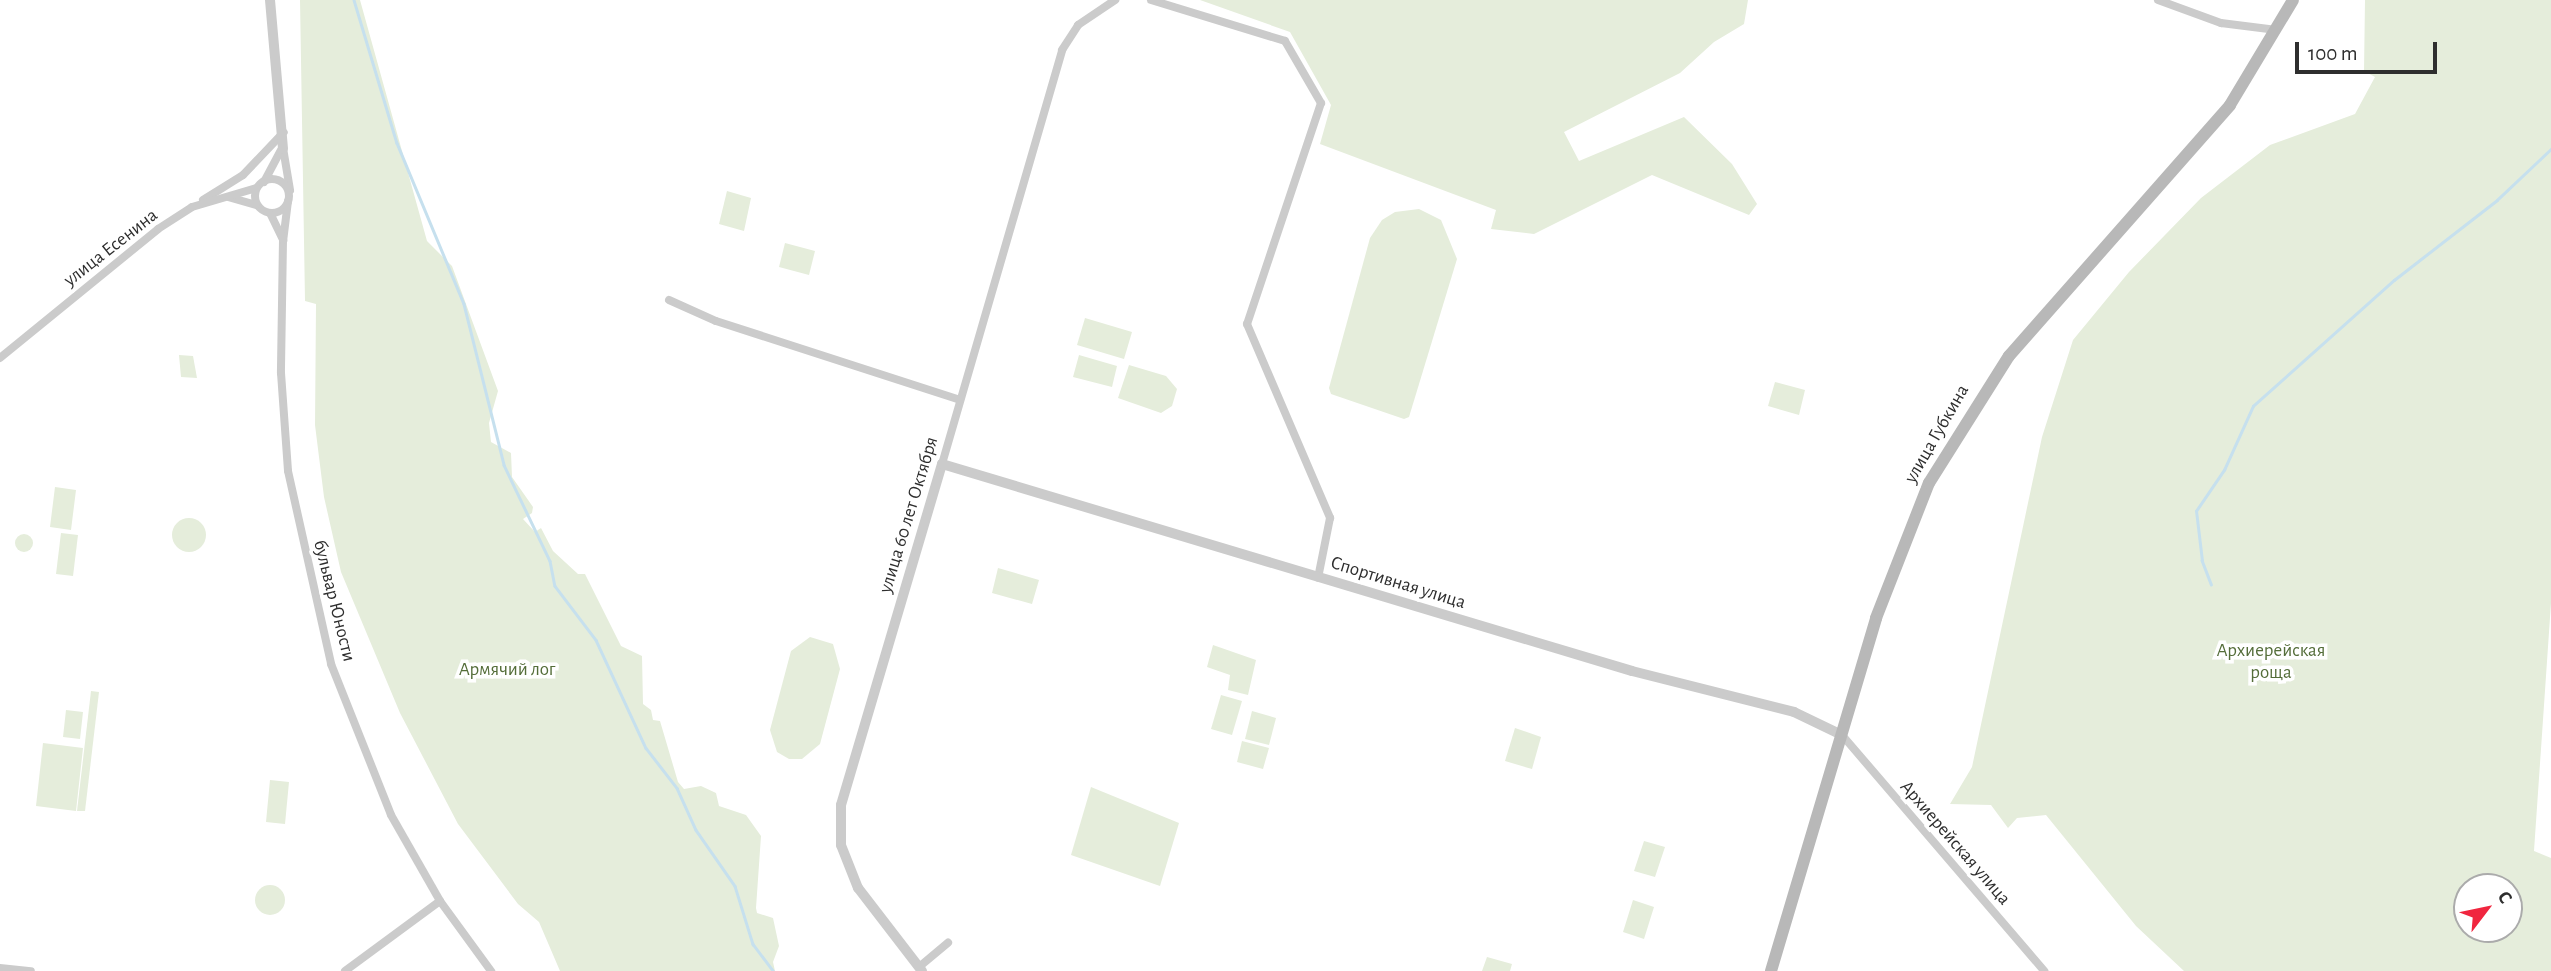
<!DOCTYPE html>
<html>
<head>
<meta charset="utf-8">
<style>
	body { margin:0 }
	#map { position:relative; width:2551px; height:971px; overflow:hidden; background:#fff; font-family:"Alegreya Sans",sans-serif }
	div>[style] { position:absolute }
	[style*='--x'] { left:calc(var(--x)*1px); top:calc(var(--y)*1px); width:calc(var(--w)*1px); rotate:calc(var(--a)*1deg) }
	.green>* { inset:0; background:#e5eddb }
	.round { border-radius:50% }
	.stream>* { height:2.5px; margin:-1.25px; padding:0 1.25px; transform-origin:1.25px; border-radius:1.25px; background:#c6e0ee }
	.minor>* { height:8px; margin:-4px; padding:0 4px; transform-origin:4px; border-radius:4px; background:#cbcbcb }
	.minor>.ring { margin:-4px; padding:0; box-sizing:content-box; background:none; border:8px solid #cbcbcb; border-radius:50% }
	.tertiary>* { height:10px; margin:-5px; padding:0 5px; transform-origin:5px; border-radius:5px; background:#cbcbcb }
	.secondary>* { height:12px; margin:-6px; padding:0 6px; transform-origin:6px; border-radius:6px; background:#b8b8b8 }
	span { translate:-50% -50%; white-space:nowrap; text-align:center; line-height:1.15; -webkit-text-stroke:7px #fff; paint-order:stroke }
	.street-label { font-size:19px; color:#2e2e2e }
	.park-label { font-size:19px; color:#546d39 }
	.north { position:absolute; left:2453px; top:873px; width:70px; height:70px; box-sizing:border-box; background:#fff; border:2px solid #ababab; border-radius:50%; rotate:58deg; font-size:19px; font-weight:700; line-height:28px; text-align:center; color:#2e2e2e }
	.north::after { content:''; display:block; margin:auto; width:24px; height:32px; background:#f0263f; clip-path:polygon(50% 0,100% 100%,50% 72%,0 100%) }
	.scale { position:absolute; left:2295px; top:42px; width:142px; height:32px; box-sizing:border-box; border:4px solid #2e2e2e; border-top:0; padding-left:9px; font-size:21px; line-height:24px; white-space:nowrap; color:#2e2e2e; -webkit-text-stroke:5px #fff; paint-order:stroke }
</style>
</head>
<body>
<div id="map">
	<div class="green">
		<i style="clip-path:polygon(300px 0,360px 0,427px 241px,452px 266px,498px 391px,489px 423px,491px 442px,511px 453px,512px 477px,533px 507px,532px 513px,523px 519px,535px 532px,541px 528px,553px 551px,578px 574px,585px 574px,621px 646px,642px 656px,643px 704px,651px 710px,653px 720px,660px 721px,678px 782px,684px 789px,701px 786px,716px 793px,719px 806px,746px 815px,761px 836px,756px 908px,757px 913px,773px 918px,779px 946px,773px 962px,775px 971px,560px 971px,539px 922px,518px 904px,458px 824px,400px 713px,341px 572px,324px 497px,315px 425px,316px 304px,305px 301px)"></i>
		<i style="clip-path:polygon(1200px 0,1748px 0,1744px 24px,1714px 42px,1680px 73px,1564px 132px,1579px 161px,1684px 117px,1732px 164px,1757px 204px,1749px 215px,1652px 175px,1534px 234px,1491px 229px,1496px 210px,1320px 144px,1331px 105px,1290px 32px)"></i>
		<i style="clip-path:polygon(evenodd,2365px 0,2551px 0,2551px 603px,2534px 851px,2551px 858px,2551px 971px,2184px 971px,2136px 926px,2046px 815px,2017px 818px,2008px 828px,1991px 805px,1950px 804px,1972px 767px,2042px 437px,2073px 340px,2129px 272px,2201px 198px,2270px 145px,2355px 114px,2375px 77px,2364px 71px,2365px 0,2509px 887px,2509px 929px,2467px 929px,2467px 887px,2509px 887px)"></i>
		<i style="clip-path:polygon(727px 191px,751px 198px,744px 231px,719px 224px)"></i>
		<i style="clip-path:polygon(1419px 209px,1441px 220px,1457px 259px,1409px 417px,1404px 419px,1331px 394px,1329px 388px,1370px 238px,1382px 220px,1395px 212px)"></i>
		<i style="clip-path:polygon(785px 243px,815px 251px,809px 275px,779px 267px)"></i>
		<i style="clip-path:polygon(1085px 318px,1132px 332px,1124px 359px,1077px 345px)"></i>
		<i style="clip-path:polygon(179px 355px,193px 356px,197px 378px,181px 377px)"></i>
		<i style="clip-path:polygon(1079px 355px,1117px 366px,1112px 387px,1073px 377px)"></i>
		<i style="clip-path:polygon(1129px 365px,1166px 376px,1177px 389px,1172px 406px,1161px 413px,1118px 398px)"></i>
		<i style="clip-path:polygon(1775px 382px,1805px 390px,1799px 415px,1768px 406px)"></i>
		<i style="clip-path:polygon(55px 487px,76px 490px,71px 530px,50px 527px)"></i>
		<i class="round" style="left:172px;top:518px;width:34px;height:34px"></i>
		<i style="clip-path:polygon(61px 533px,78px 535px,73px 576px,56px 574px)"></i>
		<i class="round" style="left:15px;top:534px;width:18px;height:18px"></i>
		<i style="clip-path:polygon(998px 568px,1039px 580px,1032px 604px,992px 593px)"></i>
		<i style="clip-path:polygon(810px 637px,833px 644px,840px 669px,820px 744px,802px 759px,789px 759px,777px 752px,770px 730px,791px 651px)"></i>
		<i style="clip-path:polygon(1213px 645px,1256px 660px,1248px 695px,1228px 690px,1230px 675px,1207px 667px)"></i>
		<i style="clip-path:polygon(91px 691px,99px 692px,85px 811px,77px 811px)"></i>
		<i style="clip-path:polygon(1221px 695px,1242px 701px,1232px 735px,1211px 729px)"></i>
		<i style="clip-path:polygon(66px 710px,83px 712px,80px 739px,63px 737px)"></i>
		<i style="clip-path:polygon(1252px 711px,1276px 718px,1269px 745px,1245px 739px)"></i>
		<i style="clip-path:polygon(1515px 728px,1541px 737px,1532px 769px,1505px 761px)"></i>
		<i style="clip-path:polygon(1242px 741px,1269px 748px,1263px 769px,1237px 762px)"></i>
		<i style="clip-path:polygon(43px 743px,83px 748px,76px 811px,36px 806px)"></i>
		<i style="clip-path:polygon(270px 780px,289px 782px,285px 824px,266px 822px)"></i>
		<i style="clip-path:polygon(1091px 787px,1179px 823px,1160px 886px,1071px 855px)"></i>
		<i style="clip-path:polygon(1644px 841px,1665px 847px,1655px 877px,1634px 871px)"></i>
		<i class="round" style="left:255px;top:885px;width:30px;height:30px"></i>
		<i style="clip-path:polygon(1633px 900px,1654px 907px,1644px 939px,1623px 932px)"></i>
		<i style="clip-path:polygon(1487px 957px,1512px 964px,1510px 971px,1482px 971px)"></i>
	</div>
	<div class="stream">
		<i style="--x:354;--y:0;--w:149;--a:73.3"></i>
		<i style="--x:397;--y:143;--w:174;--a:67.4"></i>
		<i style="--x:464;--y:304;--w:166;--a:76"></i>
		<i style="--x:504;--y:465;--w:106;--a:64.4"></i>
		<i style="--x:550;--y:561;--w:25;--a:79"></i>
		<i style="--x:555;--y:586;--w:68;--a:52.8"></i>
		<i style="--x:596;--y:640;--w:119;--a:65.2"></i>
		<i style="--x:646;--y:748;--w:51;--a:52.2"></i>
		<i style="--x:677;--y:788;--w:46;--a:65.7"></i>
		<i style="--x:696;--y:830;--w:68;--a:55.1"></i>
		<i style="--x:735;--y:886;--w:61;--a:72.8"></i>
		<i style="--x:753;--y:944;--w:34;--a:53"></i>
		<i style="--x:2211;--y:585;--w:26;--a:-111"></i>
		<i style="--x:2202;--y:561;--w:50;--a:-96.8"></i>
		<i style="--x:2196;--y:511;--w:50;--a:-55.7"></i>
		<i style="--x:2224;--y:470;--w:70;--a:-65.6"></i>
		<i style="--x:2253;--y:406;--w:189;--a:-41.8"></i>
		<i style="--x:2394;--y:280;--w:130;--a:-37.8"></i>
		<i style="--x:2497;--y:200;--w:74;--a:-43.4"></i>
	</div>
	<div class="minor">
		<i style="--x:1151;--y:0;--w:140;--a:17"></i>
		<i style="--x:1285;--y:41;--w:72;--a:59.9"></i>
		<i style="--x:1321;--y:103;--w:233;--a:108.5"></i>
		<i style="--x:1247;--y:324;--w:211;--a:66.8"></i>
		<i style="--x:1330;--y:518;--w:61;--a:101.3"></i>
		<i style="--x:2158;--y:0;--w:67;--a:20.1"></i>
		<i style="--x:2221;--y:23;--w:56;--a:7.1"></i>
		<i style="--x:283;--y:148;--w:43;--a:80.5"></i>
		<i class="ring" style="left:255px;top:179px;width:26px;height:26px"></i>
		<i style="--x:264;--y:182;--w:36;--a:-62"></i>
		<i style="--x:228;--y:197;--w:29;--a:16"></i>
		<i style="--x:203;--y:200;--w:47;--a:-32"></i>
		<i style="--x:243;--y:175;--w:59;--a:-46.4"></i>
		<i style="--x:288;--y:201;--w:39;--a:97"></i>
		<i style="--x:283;--y:240;--w:133;--a:90.9"></i>
		<i style="--x:281;--y:373;--w:98;--a:85.9"></i>
		<i style="--x:288;--y:471;--w:198;--a:77.4"></i>
		<i style="--x:331;--y:664;--w:162;--a:68.3"></i>
		<i style="--x:391;--y:815;--w:99;--a:60.3"></i>
		<i style="--x:440;--y:901;--w:87;--a:53.9"></i>
		<i style="--x:271;--y:215;--w:28;--a:64"></i>
		<i style="--x:669;--y:300;--w:51;--a:24.1"></i>
		<i style="--x:716;--y:321;--w:256;--a:17.9"></i>
		<i style="--x:0;--y:358;--w:204;--a:-39.2"></i>
		<i style="--x:158;--y:229;--w:40;--a:-32.9"></i>
		<i style="--x:192;--y:207;--w:67;--a:-16.5"></i>
		<i style="--x:942;--y:464;--w:431;--a:-73.8"></i>
		<i style="--x:1062;--y:50;--w:30;--a:-57"></i>
		<i style="--x:1078;--y:25;--w:45;--a:-34"></i>
		<i style="--x:1842;--y:735;--w:311;--a:49.4"></i>
		<i style="--x:919;--y:967;--w:38;--a:-40"></i>
		<i style="--x:0;--y:968;--w:31;--a:6"></i>
		<i style="--x:345;--y:971;--w:118;--a:-36.4"></i>
	</div>
	<div class="tertiary">
		<i style="--x:270;--y:0;--w:149;--a:85"></i>
		<i style="--x:922;--y:971;--w:105;--a:-127.6"></i>
		<i style="--x:858;--y:888;--w:46;--a:-111.6"></i>
		<i style="--x:841;--y:845;--w:40;--a:-90"></i>
		<i style="--x:841;--y:805;--w:356;--a:-73.5"></i>
		<i style="--x:942;--y:464;--w:720;--a:16.7"></i>
		<i style="--x:1632;--y:671;--w:167;--a:14.2"></i>
		<i style="--x:1794;--y:712;--w:53;--a:25.6"></i>
	</div>
	<div class="secondary">
		<i style="--x:1771;--y:971;--w:368;--a:-73.4"></i>
		<i style="--x:1876;--y:618;--w:145;--a:-68.6"></i>
		<i style="--x:1929;--y:483;--w:150;--a:-57.8"></i>
		<i style="--x:2009;--y:356;--w:334;--a:-48.6"></i>
		<i style="--x:2230;--y:105;--w:122;--a:-59"></i>
	</div>
	<div class="street-label">
		<span style="left:111px;top:248px;rotate:-38deg">улица Есенина</span>
		<span style="left:1937px;top:434px;rotate:-60deg">улица Губкина</span>
		<span style="left:909px;top:515px;rotate:-73deg">улица 60 лет Октября</span>
		<span style="left:1398px;top:583px;rotate:17deg">Спортивная улица</span>
		<span style="left:334px;top:601px;rotate:76deg">бульвар Юности</span>
		<span style="left:1955px;top:843px;rotate:49deg">Архиерейская улица</span>
	</div>
	<div class="park-label">
		<span style="left:2271px;top:662px">Архиерейская<br>роща</span>
		<span style="left:507px;top:670px">Армячий лог</span>
	</div>
	<div class="north">С</div>
	<div class="scale">100 m</div>
</div>
</body>
</html>
